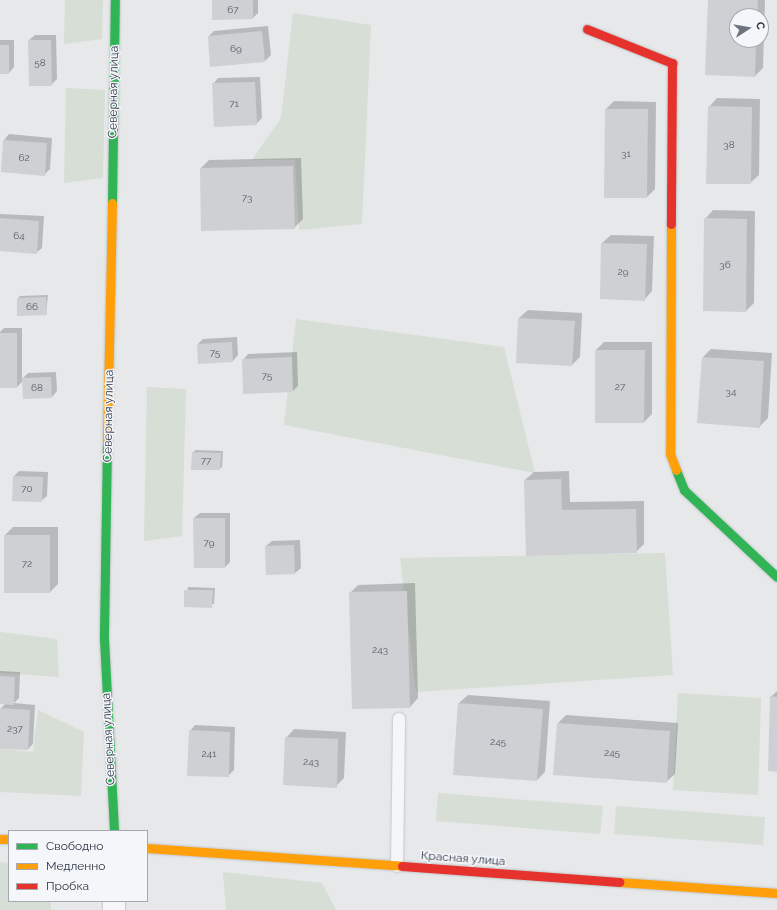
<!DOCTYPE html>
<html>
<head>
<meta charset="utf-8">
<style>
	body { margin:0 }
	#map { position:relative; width:777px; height:910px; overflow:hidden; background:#e6e8ea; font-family:Raleway,sans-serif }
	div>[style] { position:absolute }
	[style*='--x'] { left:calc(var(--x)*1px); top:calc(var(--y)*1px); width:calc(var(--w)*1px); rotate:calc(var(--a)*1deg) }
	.green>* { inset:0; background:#d6ded6 }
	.shadow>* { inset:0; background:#0003 }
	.building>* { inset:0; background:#ced0d3 }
	.roads { filter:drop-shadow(0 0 1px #c4c6c8) drop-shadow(0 0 1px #c4c6c8) }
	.lane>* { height:12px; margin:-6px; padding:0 6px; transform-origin:6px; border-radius:6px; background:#f5f6f7 }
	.street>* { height:22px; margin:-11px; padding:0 11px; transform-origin:11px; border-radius:11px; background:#f5f6f7 }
	.fast>* { height:9px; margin:-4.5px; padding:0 4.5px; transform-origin:4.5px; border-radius:4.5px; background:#30b455 }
	.slow>* { height:9px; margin:-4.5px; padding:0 4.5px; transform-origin:4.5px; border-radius:4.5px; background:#ff9f0a }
	.jam>* { height:9px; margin:-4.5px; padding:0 4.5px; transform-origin:4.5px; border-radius:4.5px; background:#e5322d }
	span { translate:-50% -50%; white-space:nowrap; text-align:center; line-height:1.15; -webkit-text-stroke:3px #f4f6f9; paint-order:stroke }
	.number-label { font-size:10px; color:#545c69 }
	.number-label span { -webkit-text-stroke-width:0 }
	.street-label { font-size:12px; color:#2b3445 }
	.legend { position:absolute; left:8px; top:830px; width:140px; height:72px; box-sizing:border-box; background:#f4f6f9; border:1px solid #a4a8b1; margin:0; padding:5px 7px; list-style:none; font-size:12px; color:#2b3445 }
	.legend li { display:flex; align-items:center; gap:8px; height:20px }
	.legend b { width:20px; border:1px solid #a4a8b1 }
	.north { position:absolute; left:729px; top:8px; width:40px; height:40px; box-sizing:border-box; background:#f4f6f9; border:1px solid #a4a8b1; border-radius:50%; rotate:78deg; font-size:11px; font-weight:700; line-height:16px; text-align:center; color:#2b3445 }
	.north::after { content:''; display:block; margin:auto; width:14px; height:18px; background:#6c737f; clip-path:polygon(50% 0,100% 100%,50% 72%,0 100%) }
</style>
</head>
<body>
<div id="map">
	<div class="green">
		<i style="clip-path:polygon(65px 0,103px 0,102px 39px,64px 44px)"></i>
		<i style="clip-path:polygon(293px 13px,371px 25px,362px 224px,299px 230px,295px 160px,252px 160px,281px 118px)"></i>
		<i style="clip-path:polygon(66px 88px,105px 90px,103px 178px,64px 183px)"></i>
		<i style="clip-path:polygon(296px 319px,504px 347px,535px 473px,284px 425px)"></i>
		<i style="clip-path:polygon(147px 387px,186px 389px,182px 536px,144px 541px)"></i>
		<i style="clip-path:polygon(665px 553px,673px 675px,416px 692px,400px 558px)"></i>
		<i style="clip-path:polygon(0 632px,57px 639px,59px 677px,0 673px)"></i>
		<i style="clip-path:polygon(678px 693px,761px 698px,758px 795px,673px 790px)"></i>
		<i style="clip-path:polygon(38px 710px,84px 732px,81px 796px,0 792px,0 749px,33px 752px)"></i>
		<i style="clip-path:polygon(438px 793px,603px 806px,600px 834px,436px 821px)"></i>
		<i style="clip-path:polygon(616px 806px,765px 817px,763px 845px,614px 834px)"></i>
		<i style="clip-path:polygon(0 862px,9px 863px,9px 901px,51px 901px,51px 910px,0 910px)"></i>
		<i style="clip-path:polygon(223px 872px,322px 883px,336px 910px,226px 910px)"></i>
	</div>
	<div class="shadow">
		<i style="clip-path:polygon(213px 0,258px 0,258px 13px,253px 18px)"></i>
		<i style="clip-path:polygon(evenodd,709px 0,765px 0,763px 68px,755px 76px,709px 0,737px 16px,761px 16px,761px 40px,737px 40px,737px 16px)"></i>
		<i style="clip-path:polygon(268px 26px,271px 55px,265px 61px,211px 66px,209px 36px,214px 31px)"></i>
		<i style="clip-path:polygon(35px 35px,56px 35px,57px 79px,51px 85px,29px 40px)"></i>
		<i style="clip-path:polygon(0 40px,14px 40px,14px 67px,9px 73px,0 73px)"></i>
		<i style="clip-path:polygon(260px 77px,262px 118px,256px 124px,213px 84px,218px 78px)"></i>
		<i style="clip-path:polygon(717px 98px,760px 99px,759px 175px,750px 183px,709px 107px)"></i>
		<i style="clip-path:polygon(614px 101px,656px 102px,655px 189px,647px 197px,606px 109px)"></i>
		<i style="clip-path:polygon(9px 134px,52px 138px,50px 169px,45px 174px,2px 171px,4px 140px)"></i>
		<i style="clip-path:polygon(301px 158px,303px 219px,294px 228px,201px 168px,209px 160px)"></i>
		<i style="clip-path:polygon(713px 210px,755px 211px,754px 303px,746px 311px,705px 219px)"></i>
		<i style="clip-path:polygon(0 214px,44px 216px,42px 248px,36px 253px,0 250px)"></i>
		<i style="clip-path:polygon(611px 235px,654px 236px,652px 291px,644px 300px,602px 243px)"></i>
		<i style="clip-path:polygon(48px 295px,46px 314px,18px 298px,20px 296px)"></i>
		<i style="clip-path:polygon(528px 310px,582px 313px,580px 357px,572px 365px,517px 362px,519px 318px)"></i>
		<i style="clip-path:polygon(4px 328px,22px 328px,22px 379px,28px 373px,56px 372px,57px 391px,52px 397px,23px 381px,17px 387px,0 387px,0 332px)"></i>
		<i style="clip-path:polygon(237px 337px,238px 355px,233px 361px,198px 344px,203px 339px)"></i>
		<i style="clip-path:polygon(604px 342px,652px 342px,652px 414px,644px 422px,596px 350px)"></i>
		<i style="clip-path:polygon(711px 349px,772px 353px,768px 418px,759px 427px,703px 357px)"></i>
		<i style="clip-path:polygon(297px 352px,298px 386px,293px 391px,243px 360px,248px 354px)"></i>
		<i style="clip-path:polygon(195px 450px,223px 451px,222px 467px,219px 469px,193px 453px)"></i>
		<i style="clip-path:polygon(19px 471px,48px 472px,47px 496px,41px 501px,14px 476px)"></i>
		<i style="clip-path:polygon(569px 471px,570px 502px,644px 501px,644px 544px,636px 552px,527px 555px,525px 480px,534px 472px)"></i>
		<i style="clip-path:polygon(200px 513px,230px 513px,230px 562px,225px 567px,194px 518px)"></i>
		<i style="clip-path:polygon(13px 527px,58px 527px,58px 584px,50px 592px,5px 535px)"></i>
		<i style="clip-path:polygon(300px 540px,301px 568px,295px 573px,267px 574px,266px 546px,272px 541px)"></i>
		<i style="clip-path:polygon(415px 583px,418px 698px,410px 707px,350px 593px,358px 585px)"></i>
		<i style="clip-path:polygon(188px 587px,215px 588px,214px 604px,185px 606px)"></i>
		<i style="clip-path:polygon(0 671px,20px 672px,19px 698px,14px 703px,35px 705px,33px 744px,28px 749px,0 748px,1px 708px,6px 703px,0 703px)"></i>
		<i style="clip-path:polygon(777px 691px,777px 771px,771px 697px)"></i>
		<i style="clip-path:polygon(468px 695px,550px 701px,545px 772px,537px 780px,454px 774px,459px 703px)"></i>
		<i style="clip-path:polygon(566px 715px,678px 723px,675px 774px,666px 782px,558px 723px)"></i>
		<i style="clip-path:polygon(195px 725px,235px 727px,234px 770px,228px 776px,190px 731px)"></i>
		<i style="clip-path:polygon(294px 729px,346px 732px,344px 778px,336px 786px,286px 738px)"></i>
	</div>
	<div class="building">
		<i style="clip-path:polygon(212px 0,253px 0,253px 19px,212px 20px)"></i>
		<i style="clip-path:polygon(708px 0,758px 0,757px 16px,737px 16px,737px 40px,756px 40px,755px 77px,705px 75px)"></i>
		<i style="clip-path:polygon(262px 31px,265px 62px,210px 67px,208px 36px)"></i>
		<i style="clip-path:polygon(28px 40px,51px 40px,52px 86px,29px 86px)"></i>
		<i style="clip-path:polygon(0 45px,9px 45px,9px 74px,0 74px)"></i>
		<i style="clip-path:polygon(255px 82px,257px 125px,214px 127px,212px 83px)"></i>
		<i style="clip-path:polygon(708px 106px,752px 107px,751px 184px,706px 184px)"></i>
		<i style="clip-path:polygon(605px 109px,648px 109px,647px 198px,604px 198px)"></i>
		<i style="clip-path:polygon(3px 140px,47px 143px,45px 176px,1px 172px)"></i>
		<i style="clip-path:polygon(293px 166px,295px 229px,201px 231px,200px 168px)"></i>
		<i style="clip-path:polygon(0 218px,39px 221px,37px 254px,0 251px)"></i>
		<i style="clip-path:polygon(704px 218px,747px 219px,746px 312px,703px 311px)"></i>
		<i style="clip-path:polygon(601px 243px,647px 244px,645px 301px,600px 299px)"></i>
		<i style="clip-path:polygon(46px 297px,47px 315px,17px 316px,17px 298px)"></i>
		<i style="clip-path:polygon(518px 318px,575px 321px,572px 366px,516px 363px)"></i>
		<i style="clip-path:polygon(0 333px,17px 333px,17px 388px,0 388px)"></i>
		<i style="clip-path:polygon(232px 342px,233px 362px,198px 364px,197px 344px)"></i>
		<i style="clip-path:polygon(595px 350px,645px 350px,644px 423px,595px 423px)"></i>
		<i style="clip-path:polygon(292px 357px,293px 392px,243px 394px,242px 359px)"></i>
		<i style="clip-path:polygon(702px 357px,764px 361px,760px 428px,697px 423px)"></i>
		<i style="clip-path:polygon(51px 377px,52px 398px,23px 399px,22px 378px)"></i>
		<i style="clip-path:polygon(192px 452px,221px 453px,220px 470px,191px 470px)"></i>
		<i style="clip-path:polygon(13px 476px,43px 477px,42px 502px,12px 501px)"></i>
		<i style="clip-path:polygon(561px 479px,562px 510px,636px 509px,637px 553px,526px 556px,524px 480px)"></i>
		<i style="clip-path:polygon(193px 518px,225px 518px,225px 568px,194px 568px)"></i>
		<i style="clip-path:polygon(4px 535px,50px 535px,50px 593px,4px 593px)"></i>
		<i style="clip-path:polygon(294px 545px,295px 574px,266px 575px,265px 546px)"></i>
		<i style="clip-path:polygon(184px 590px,213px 590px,212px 608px,184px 607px)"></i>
		<i style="clip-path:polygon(407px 591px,410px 708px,352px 709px,349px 592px)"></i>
		<i style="clip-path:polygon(0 676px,15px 677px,14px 705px,0 704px)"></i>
		<i style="clip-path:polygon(770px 696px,777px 697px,777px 772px,768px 771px)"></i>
		<i style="clip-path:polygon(458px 703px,543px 709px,537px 781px,453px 775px)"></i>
		<i style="clip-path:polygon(0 708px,30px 710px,28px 750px,0 749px)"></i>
		<i style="clip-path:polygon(557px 723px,670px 731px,667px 783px,553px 775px)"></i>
		<i style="clip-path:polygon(189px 730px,230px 732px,229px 777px,187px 776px)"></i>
		<i style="clip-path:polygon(285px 737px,338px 739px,337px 788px,283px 785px)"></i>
	</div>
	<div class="roads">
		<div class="lane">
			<i style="--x:397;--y:866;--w:147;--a:-89.2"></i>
		</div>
		<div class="street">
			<i style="--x:114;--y:910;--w:9;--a:-90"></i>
		</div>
		<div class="fast">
			<i style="--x:112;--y:203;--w:203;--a:-89.2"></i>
			<i style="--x:107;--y:442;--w:197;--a:90.9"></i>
			<i style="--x:104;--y:639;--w:192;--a:87"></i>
			<i style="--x:676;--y:470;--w:22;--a:68"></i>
			<i style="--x:684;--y:490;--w:127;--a:43.1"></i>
		</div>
		<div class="slow">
			<i style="--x:671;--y:224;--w:230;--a:90.2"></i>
			<i style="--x:670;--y:454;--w:17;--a:69"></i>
			<i style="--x:107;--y:442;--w:239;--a:-88.8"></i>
			<i style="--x:0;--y:839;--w:9;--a:0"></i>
			<i style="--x:147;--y:848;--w:256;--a:4"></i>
			<i style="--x:619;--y:882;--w:158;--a:4"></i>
		</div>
		<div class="jam">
			<i style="--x:587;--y:29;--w:92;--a:21.8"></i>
			<i style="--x:672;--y:63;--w:161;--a:90.4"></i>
			<i style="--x:402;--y:866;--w:218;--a:4.2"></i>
		</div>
	</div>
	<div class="number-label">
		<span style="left:233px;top:10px">67</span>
		<span style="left:236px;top:49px">69</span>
		<span style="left:40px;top:63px">58</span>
		<span style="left:234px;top:104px">71</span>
		<span style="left:729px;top:145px">38</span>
		<span style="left:626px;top:154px">31</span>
		<span style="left:24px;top:158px">62</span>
		<span style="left:247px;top:198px">73</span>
		<span style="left:19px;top:236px">64</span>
		<span style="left:725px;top:265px">36</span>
		<span style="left:623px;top:272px">29</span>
		<span style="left:32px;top:307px">66</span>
		<span style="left:215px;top:353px">75</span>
		<span style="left:267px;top:376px">75</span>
		<span style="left:620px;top:387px">27</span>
		<span style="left:37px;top:388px">68</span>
		<span style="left:731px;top:392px">34</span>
		<span style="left:206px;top:461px">77</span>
		<span style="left:27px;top:489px">70</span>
		<span style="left:209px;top:543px">79</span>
		<span style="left:27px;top:564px">72</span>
		<span style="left:380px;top:650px">243</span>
		<span style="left:15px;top:729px">237</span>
		<span style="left:498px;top:742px">245</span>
		<span style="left:612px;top:753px">245</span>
		<span style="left:209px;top:754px">241</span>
		<span style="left:311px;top:762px">243</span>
	</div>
	<div class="street-label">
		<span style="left:114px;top:92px;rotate:-89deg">Северная улица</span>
		<span style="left:109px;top:416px;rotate:-89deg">Северная улица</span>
		<span style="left:109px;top:739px;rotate:-93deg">Северная улица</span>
		<span style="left:463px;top:859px;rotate:4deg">Красная улица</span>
	</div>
	<ul class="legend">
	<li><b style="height:5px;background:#30b455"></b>Свободно</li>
	<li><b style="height:5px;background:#ff9f0a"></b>Медленно</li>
	<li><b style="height:5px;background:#e5322d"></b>Пробка</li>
	</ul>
	<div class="north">С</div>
</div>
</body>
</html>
